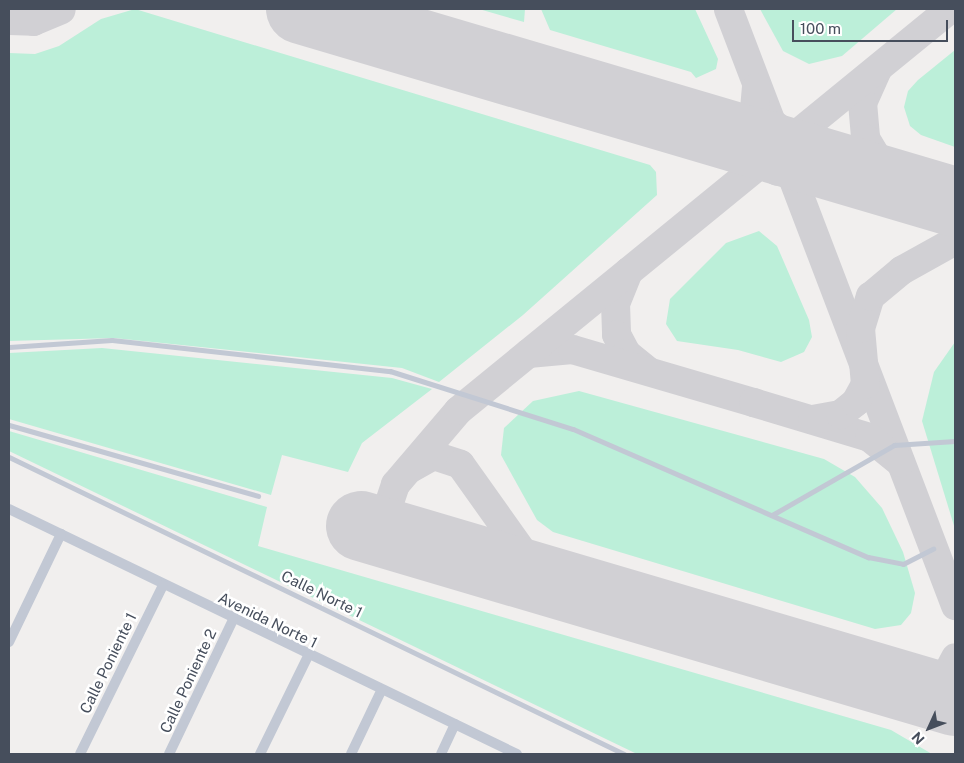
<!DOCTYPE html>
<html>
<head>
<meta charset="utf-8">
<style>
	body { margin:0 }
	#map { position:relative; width:964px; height:763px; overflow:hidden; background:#f1efee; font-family:"Public Sans",sans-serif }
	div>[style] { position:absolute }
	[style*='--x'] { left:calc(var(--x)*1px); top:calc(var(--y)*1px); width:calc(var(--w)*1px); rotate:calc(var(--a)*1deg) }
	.green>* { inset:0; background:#bcefd9 }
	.taxiway>* { height:29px; margin:-14.5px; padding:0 14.5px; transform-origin:14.5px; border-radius:14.5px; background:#d1d0d4 }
	.runway>* { height:70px; margin:-35px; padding:0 35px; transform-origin:35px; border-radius:35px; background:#d1d0d4 }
	.lane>* { height:5px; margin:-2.5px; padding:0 2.5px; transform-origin:2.5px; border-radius:2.5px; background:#c2c8d4 }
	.street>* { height:10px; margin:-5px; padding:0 5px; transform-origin:5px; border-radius:5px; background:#c2c8d4 }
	span { translate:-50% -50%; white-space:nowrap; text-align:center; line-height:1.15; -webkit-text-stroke:5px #fff; paint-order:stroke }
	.street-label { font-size:15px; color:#464e5c }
	.frame { position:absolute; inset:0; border:10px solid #464e5c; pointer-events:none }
	.north { position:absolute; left:904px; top:703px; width:50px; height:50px; -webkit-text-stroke:4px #fff; paint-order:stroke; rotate:227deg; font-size:14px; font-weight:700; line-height:20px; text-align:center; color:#464e5c }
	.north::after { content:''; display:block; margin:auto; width:18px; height:22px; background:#464e5c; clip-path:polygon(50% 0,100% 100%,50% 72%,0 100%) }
	.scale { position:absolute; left:792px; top:20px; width:156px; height:22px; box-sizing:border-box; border:2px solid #464e5c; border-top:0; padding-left:6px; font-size:15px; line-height:18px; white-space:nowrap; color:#464e5c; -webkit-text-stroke:4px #fff; paint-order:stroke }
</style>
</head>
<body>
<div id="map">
	<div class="green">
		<i style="clip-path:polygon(135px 9px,650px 165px,656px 172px,657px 195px,523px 315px,439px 382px,402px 368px,114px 338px,9px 341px,9px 53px,35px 54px,59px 46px,101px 19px)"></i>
		<i style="clip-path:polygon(479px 9px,525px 9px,524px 22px)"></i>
		<i style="clip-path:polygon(541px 9px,695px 9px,718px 59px,716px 69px,696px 78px,691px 72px,550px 30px)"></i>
		<i style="clip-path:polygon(760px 9px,897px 9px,842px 56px,809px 64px,783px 51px)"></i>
		<i style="clip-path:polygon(955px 50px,955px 147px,921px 135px,910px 126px,904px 107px,908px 91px,918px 80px)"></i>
		<i style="clip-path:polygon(759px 231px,777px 246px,809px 320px,812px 337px,804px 352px,781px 362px,738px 350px,677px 341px,666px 324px,670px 299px,726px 243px)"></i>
		<i style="clip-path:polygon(955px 342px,955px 529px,922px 421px,934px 372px)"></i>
		<i style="clip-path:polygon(102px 348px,392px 378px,432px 389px,362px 443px,348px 472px,282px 455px,271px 495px,9px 419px,9px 353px)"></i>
		<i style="clip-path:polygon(579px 391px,824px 459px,855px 477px,882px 508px,903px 552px,915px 593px,911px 613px,901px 625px,875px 629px,553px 532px,537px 520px,501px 455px,504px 428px,533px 401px)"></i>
		<i style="clip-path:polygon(9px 431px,267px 507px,258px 546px,891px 730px,932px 754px,637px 754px,9px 451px)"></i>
	</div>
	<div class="taxiway">
		<i style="--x:728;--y:9;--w:638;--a:69.15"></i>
		<i style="--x:9;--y:20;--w:24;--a:2"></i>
		<i style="--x:33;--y:21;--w:30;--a:-23"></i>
		<i style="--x:877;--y:69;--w:36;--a:114"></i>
		<i style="--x:862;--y:102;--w:36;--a:85"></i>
		<i style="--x:865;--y:138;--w:39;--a:59"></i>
		<i style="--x:885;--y:171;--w:37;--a:33"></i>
		<i style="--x:775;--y:125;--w:35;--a:47"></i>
		<i style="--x:799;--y:151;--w:76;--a:20.1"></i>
		<i style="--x:704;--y:128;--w:25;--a:0"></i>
		<i style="--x:729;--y:128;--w:16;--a:-27"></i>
		<i style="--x:743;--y:121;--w:16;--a:-47"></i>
		<i style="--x:754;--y:109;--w:22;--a:-85"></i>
		<i style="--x:716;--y:132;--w:45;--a:26.6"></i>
		<i style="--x:756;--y:152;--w:28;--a:42"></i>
		<i style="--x:628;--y:271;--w:35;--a:112"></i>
		<i style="--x:615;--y:303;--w:31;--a:88"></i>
		<i style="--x:616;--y:334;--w:21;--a:62"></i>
		<i style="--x:626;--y:353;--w:27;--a:39"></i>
		<i style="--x:528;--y:353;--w:44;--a:-5.2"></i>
		<i style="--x:572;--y:349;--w:189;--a:16.3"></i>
		<i style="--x:753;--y:402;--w:121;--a:16.8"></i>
		<i style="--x:869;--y:437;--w:40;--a:39"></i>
		<i style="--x:812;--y:419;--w:28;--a:-10"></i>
		<i style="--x:840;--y:414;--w:19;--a:-39"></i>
		<i style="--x:855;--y:402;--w:21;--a:-61"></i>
		<i style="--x:865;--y:384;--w:56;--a:-95.1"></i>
		<i style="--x:860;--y:328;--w:34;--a:-73"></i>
		<i style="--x:870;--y:296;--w:40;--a:-40"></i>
		<i style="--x:901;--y:270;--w:62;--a:-29.1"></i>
		<i style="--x:408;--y:469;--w:29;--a:-29"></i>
		<i style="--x:433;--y:455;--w:28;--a:18"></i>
		<i style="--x:460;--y:464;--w:114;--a:54.6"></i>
		<i style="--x:526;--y:557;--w:33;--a:38"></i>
		<i style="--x:552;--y:577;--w:35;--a:24"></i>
		<i style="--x:379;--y:532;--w:51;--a:-71.6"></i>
		<i style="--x:395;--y:484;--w:97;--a:-49.6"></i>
		<i style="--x:458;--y:410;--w:634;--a:-39.24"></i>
		<i style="--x:900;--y:684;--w:35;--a:-3"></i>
		<i style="--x:935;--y:682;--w:14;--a:-36"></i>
		<i style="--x:946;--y:674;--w:19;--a:-62"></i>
		<i style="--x:931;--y:693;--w:28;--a:30"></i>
	</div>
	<div class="runway">
		<i style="--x:301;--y:9;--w:682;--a:16.44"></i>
		<i style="--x:361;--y:526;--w:619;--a:16.42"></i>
	</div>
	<div class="lane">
		<i style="--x:9;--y:347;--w:103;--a:-3.9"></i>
		<i style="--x:112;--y:340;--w:280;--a:6.4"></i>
		<i style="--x:390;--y:371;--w:192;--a:17.6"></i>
		<i style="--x:573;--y:429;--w:322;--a:23.5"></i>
		<i style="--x:868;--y:557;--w:36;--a:11"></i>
		<i style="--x:903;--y:564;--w:34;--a:-27"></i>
		<i style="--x:9;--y:425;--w:259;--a:15.9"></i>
		<i style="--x:9;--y:457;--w:683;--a:25.78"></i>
		<i style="--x:772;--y:515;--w:141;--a:-29.8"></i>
		<i style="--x:894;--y:445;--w:61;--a:-3.8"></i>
	</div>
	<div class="street">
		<i style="--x:9;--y:509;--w:564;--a:25.75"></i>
		<i style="--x:9;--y:642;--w:120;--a:-64.3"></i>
		<i style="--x:80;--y:754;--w:188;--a:-63.8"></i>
		<i style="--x:169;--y:754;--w:148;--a:-64.5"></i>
		<i style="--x:260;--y:754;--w:109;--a:-63.9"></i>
		<i style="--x:351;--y:754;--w:70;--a:-64.5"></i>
		<i style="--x:441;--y:754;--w:33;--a:-65"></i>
	</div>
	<div class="street-label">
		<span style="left:322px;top:594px;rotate:26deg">Calle Norte 1</span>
		<span style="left:268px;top:620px;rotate:26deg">Avenida Norte 1</span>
		<span style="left:108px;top:663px;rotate:-64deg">Calle Poniente 1</span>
		<span style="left:188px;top:681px;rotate:-65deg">Calle Poniente 2</span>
	</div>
	<div class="frame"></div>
	<div class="north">N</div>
	<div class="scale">100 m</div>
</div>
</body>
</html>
